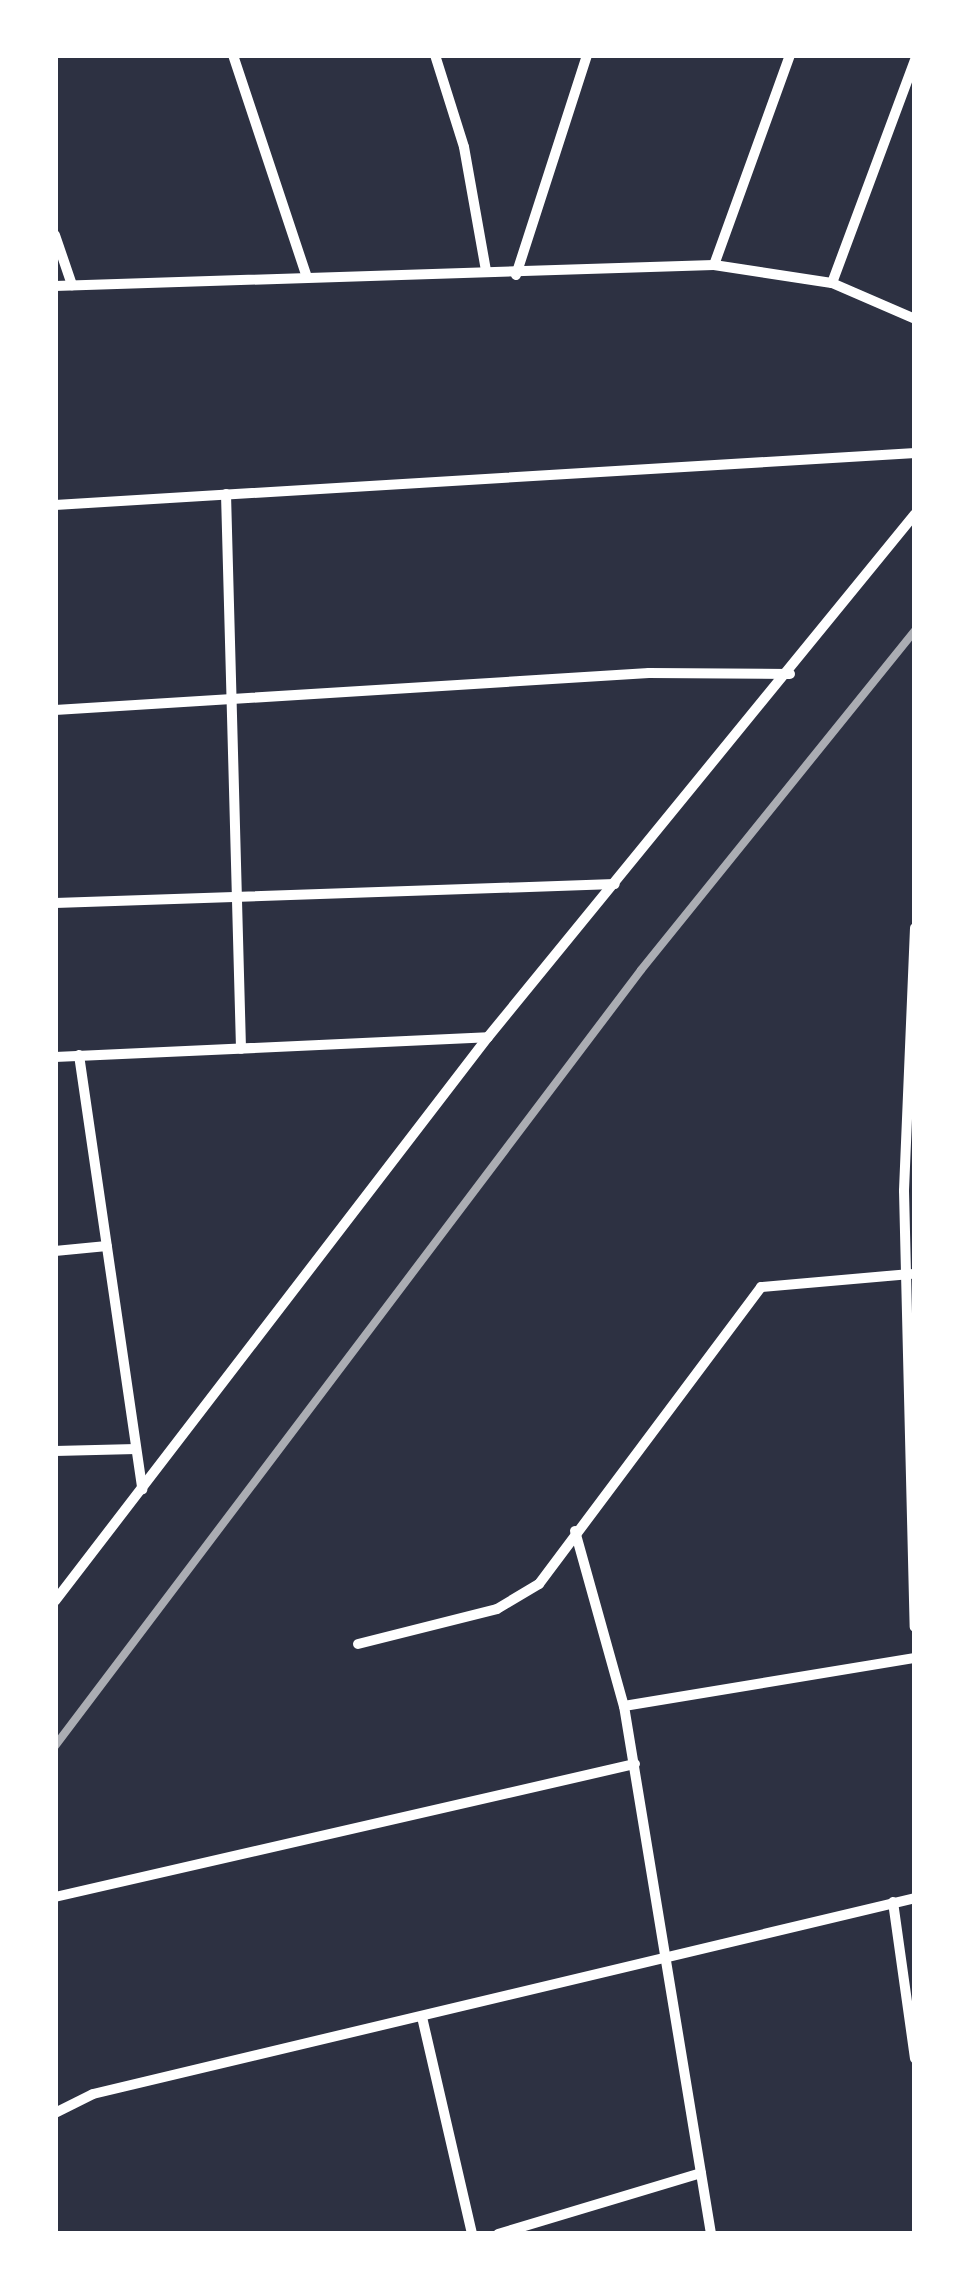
<!DOCTYPE html>
<html>
<head>
<meta charset="utf-8">
<style>
	body { margin:0 }
	#map { position:relative; width:970px; height:2289px; overflow:hidden; background:#2d3142; font-family:"Nunito Sans",sans-serif }
	div>[style] { position:absolute }
	[style*='--x'] { left:calc(var(--x)*1px); top:calc(var(--y)*1px); width:calc(var(--w)*1px); rotate:calc(var(--a)*1deg) }
	.minor>* { height:10px; margin:-5px; padding:0 5px; transform-origin:5px; border-radius:5px; background:#fff }
	.rail>* { height:8px; margin:-4px; padding:0 4px; transform-origin:4px; border-radius:4px; background:#abadb3 }
	span { translate:-50% -50%; white-space:nowrap; text-align:center; line-height:1.15; -webkit-text-stroke:10px #fff; paint-order:stroke }
	.frame { position:absolute; inset:0; border:58px solid #fff; pointer-events:none }
</style>
</head>
<body>
<div id="map">
	<div class="minor">
		<i style="--x:233;--y:55;--w:231;--a:71.6"></i>
		<i style="--x:435;--y:55;--w:96;--a:72.5"></i>
		<i style="--x:464;--y:147;--w:126;--a:79.9"></i>
		<i style="--x:55;--y:235;--w:53;--a:71.2"></i>
		<i style="--x:714;--y:265;--w:223;--a:-70.1"></i>
		<i style="--x:516;--y:275;--w:231;--a:-72.1"></i>
		<i style="--x:832;--y:283;--w:238;--a:-69.6"></i>
		<i style="--x:55;--y:286;--w:659;--a:-1.83"></i>
		<i style="--x:714;--y:265;--w:119;--a:8.7"></i>
		<i style="--x:832;--y:283;--w:90;--a:23.4"></i>
		<i style="--x:226;--y:494;--w:555;--a:88.45"></i>
		<i style="--x:55;--y:505;--w:862;--a:-3.46"></i>
		<i style="--x:55;--y:710;--w:595;--a:-3.56"></i>
		<i style="--x:649;--y:673;--w:141;--a:0.4"></i>
		<i style="--x:55;--y:903;--w:560;--a:-1.94"></i>
		<i style="--x:915;--y:928;--w:263;--a:92.4"></i>
		<i style="--x:904;--y:1191;--w:436;--a:88.6"></i>
		<i style="--x:79;--y:1055;--w:439;--a:81.7"></i>
		<i style="--x:55;--y:1057;--w:433;--a:-2.6"></i>
		<i style="--x:55;--y:1251;--w:52;--a:-5.5"></i>
		<i style="--x:55;--y:1451;--w:81;--a:-1.4"></i>
		<i style="--x:575;--y:1531;--w:182;--a:74.4"></i>
		<i style="--x:624;--y:1706;--w:535;--a:80.64"></i>
		<i style="--x:55;--y:1601;--w:711;--a:-52.49"></i>
		<i style="--x:488;--y:1037;--w:675;--a:-50.77"></i>
		<i style="--x:358;--y:1644;--w:143;--a:-14.1"></i>
		<i style="--x:497;--y:1609;--w:49;--a:-30.8"></i>
		<i style="--x:539;--y:1584;--w:371;--a:-53.2"></i>
		<i style="--x:761;--y:1287;--w:150;--a:-5"></i>
		<i style="--x:624;--y:1706;--w:295;--a:-9.4"></i>
		<i style="--x:55;--y:1897;--w:595;--a:-12.92"></i>
		<i style="--x:893;--y:1902;--w:158;--a:82"></i>
		<i style="--x:422;--y:2017;--w:223;--a:77"></i>
		<i style="--x:55;--y:2113;--w:42;--a:-26.6"></i>
		<i style="--x:93;--y:2094;--w:845;--a:-13.41"></i>
		<i style="--x:498;--y:2234;--w:212;--a:-16.7"></i>
	</div>
	<div class="rail">
		<i style="--x:55;--y:1746;--w:972;--a:-52.94"></i>
		<i style="--x:641;--y:970;--w:436;--a:-51.1"></i>
	</div>
	<div class="frame"></div>
</div>
</body>
</html>
